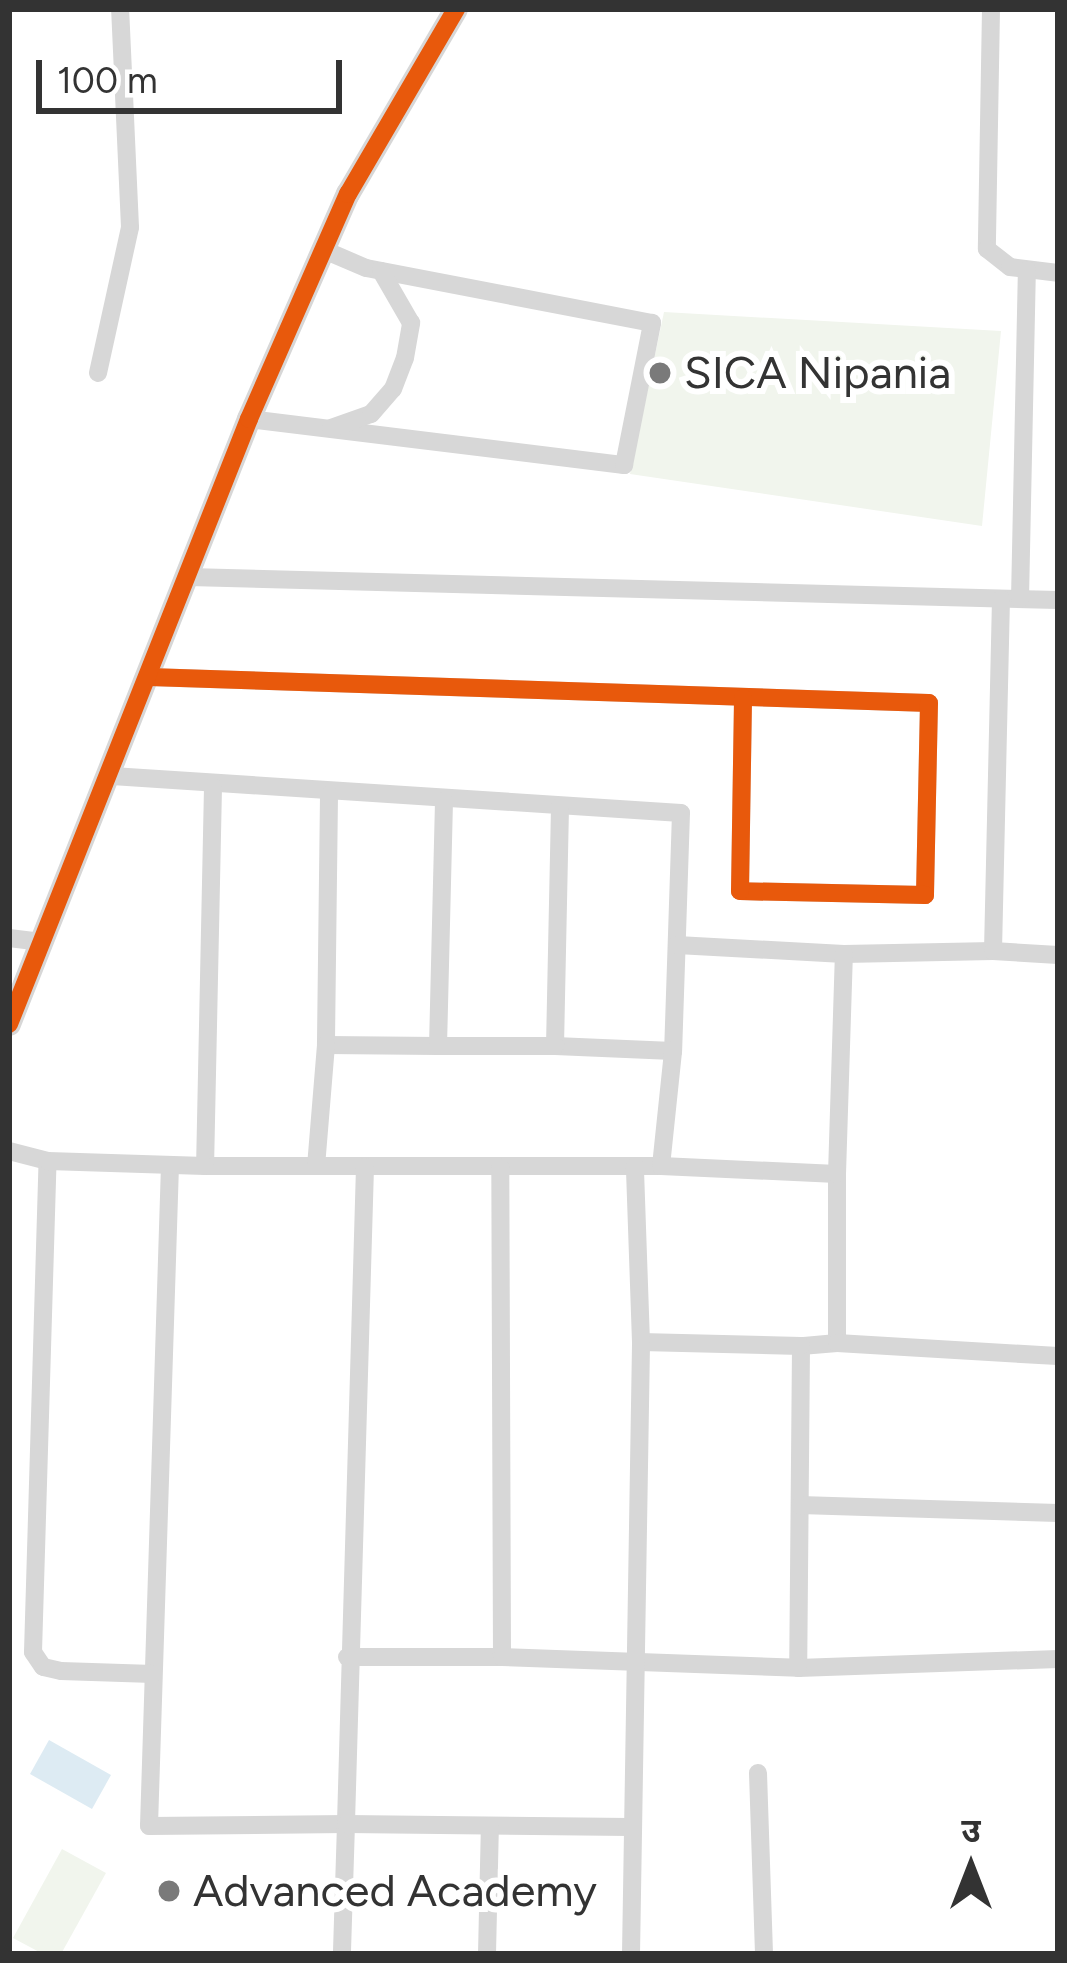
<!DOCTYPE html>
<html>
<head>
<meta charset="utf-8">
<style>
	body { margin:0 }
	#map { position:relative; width:1067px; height:1963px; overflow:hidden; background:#fff; font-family:Figtree,"Noto Sans Devanagari",sans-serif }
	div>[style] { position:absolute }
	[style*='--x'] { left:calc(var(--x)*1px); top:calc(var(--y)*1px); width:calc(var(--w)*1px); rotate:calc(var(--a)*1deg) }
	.green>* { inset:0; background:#f1f5ed }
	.water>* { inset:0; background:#ddebf3 }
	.minor>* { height:18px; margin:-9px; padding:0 9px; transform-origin:9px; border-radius:9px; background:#d7d7d7 }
	.tertiary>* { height:24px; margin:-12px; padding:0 12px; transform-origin:12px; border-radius:12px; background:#d7d7d7 }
	.cycleway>* { height:18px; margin:-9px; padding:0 9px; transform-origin:9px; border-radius:9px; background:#e8590c }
	.dots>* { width:33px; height:33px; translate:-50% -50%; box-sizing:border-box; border:6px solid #fff; border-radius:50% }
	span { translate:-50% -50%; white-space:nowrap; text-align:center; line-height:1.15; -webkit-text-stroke:12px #fff; paint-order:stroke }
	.poi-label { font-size:45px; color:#333 }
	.left { translate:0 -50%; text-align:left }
	.frame { position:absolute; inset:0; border:12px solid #333; pointer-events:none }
	.north { position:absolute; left:911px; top:1807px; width:120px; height:120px; -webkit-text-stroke:9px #fff; paint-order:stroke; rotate:0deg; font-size:33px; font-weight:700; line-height:48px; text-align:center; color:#333 }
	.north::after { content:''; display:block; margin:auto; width:42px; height:54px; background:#333; clip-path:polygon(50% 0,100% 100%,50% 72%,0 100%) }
	.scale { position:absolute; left:36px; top:60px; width:306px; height:54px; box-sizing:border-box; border:6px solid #333; border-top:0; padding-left:15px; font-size:36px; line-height:42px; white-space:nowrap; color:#333; -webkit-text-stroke:9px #fff; paint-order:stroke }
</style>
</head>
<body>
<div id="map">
	<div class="green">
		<i style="clip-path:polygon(664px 312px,1001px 331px,982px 526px,630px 474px)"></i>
		<i style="clip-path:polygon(62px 1849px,106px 1873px,61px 1954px,43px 1954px,13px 1938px)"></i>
	</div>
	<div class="water">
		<i style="clip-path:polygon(49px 1740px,111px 1775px,92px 1809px,30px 1774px)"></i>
	</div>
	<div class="minor">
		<i style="--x:991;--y:9;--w:240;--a:91"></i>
		<i style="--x:987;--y:249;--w:29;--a:38"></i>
		<i style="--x:1010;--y:267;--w:48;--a:7.1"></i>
		<i style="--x:98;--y:373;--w:149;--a:-77.6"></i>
		<i style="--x:130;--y:227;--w:218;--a:-92.6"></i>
		<i style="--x:249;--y:419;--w:378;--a:7"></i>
		<i style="--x:624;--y:465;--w:145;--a:-78.8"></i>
		<i style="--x:652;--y:323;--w:291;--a:-169.1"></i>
		<i style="--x:366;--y:268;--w:46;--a:-156.8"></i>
		<i style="--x:331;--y:428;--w:42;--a:-19.3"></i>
		<i style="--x:371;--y:414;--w:33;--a:-49"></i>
		<i style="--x:393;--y:389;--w:33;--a:-69"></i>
		<i style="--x:405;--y:358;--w:36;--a:-80"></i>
		<i style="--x:411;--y:323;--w:60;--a:-120"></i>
		<i style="--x:189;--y:577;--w:869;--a:1.52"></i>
		<i style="--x:1020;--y:599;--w:329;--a:-88.8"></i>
		<i style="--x:149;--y:677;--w:780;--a:1.91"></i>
		<i style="--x:929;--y:703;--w:192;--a:91.2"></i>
		<i style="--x:925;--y:895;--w:185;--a:-178.8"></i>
		<i style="--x:740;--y:891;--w:193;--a:-89.1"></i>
		<i style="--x:112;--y:776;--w:570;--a:3.72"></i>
		<i style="--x:681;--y:813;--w:238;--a:91.9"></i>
		<i style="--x:673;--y:1051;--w:118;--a:-177.6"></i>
		<i style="--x:555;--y:1046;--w:239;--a:-88.8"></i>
		<i style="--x:213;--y:787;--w:379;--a:91.2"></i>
		<i style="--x:205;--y:1166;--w:111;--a:0"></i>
		<i style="--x:329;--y:795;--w:250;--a:90.7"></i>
		<i style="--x:326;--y:1045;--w:112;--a:0.5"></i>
		<i style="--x:444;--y:801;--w:245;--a:91.4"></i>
		<i style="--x:438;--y:1046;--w:117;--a:0"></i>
		<i style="--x:9;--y:938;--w:35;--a:7"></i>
		<i style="--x:677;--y:945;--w:167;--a:3.1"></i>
		<i style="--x:844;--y:954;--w:149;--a:-1.2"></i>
		<i style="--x:993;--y:951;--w:352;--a:-88.7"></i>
		<i style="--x:993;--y:951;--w:65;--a:3.5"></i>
		<i style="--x:326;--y:1045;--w:121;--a:94.7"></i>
		<i style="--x:316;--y:1166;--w:345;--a:0"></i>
		<i style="--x:661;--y:1166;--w:116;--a:-84"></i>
		<i style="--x:9;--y:1151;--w:40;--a:14.4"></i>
		<i style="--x:170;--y:1165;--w:661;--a:91.82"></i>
		<i style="--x:149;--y:1826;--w:197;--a:-0.6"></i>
		<i style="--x:346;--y:1824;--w:130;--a:91.8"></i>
		<i style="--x:661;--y:1166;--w:176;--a:2.6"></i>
		<i style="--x:837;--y:1174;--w:169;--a:90"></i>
		<i style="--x:837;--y:1343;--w:36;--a:175"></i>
		<i style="--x:801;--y:1346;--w:322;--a:90.5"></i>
		<i style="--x:798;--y:1668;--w:260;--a:-2"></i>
		<i style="--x:365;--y:1167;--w:657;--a:91.66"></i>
		<i style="--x:346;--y:1824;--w:284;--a:0.6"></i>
		<i style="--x:837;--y:1174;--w:220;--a:-88.2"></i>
		<i style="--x:641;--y:1342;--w:160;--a:1.4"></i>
		<i style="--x:837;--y:1343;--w:221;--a:3.4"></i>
		<i style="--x:800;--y:1505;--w:258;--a:1.8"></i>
		<i style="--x:347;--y:1657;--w:155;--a:0"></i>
		<i style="--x:502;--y:1657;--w:490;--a:-90.2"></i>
		<i style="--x:502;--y:1657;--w:296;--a:2.1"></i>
		<i style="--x:153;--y:1674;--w:92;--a:-178.1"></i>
		<i style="--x:61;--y:1671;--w:18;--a:-167"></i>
		<i style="--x:43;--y:1667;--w:18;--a:-124"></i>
		<i style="--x:33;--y:1652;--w:491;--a:-88.3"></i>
		<i style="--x:48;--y:1161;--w:157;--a:1.8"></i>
		<i style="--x:758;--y:1773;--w:181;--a:88.1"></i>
		<i style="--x:487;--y:1954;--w:128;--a:-88.7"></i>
		<i style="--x:631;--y:1954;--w:612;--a:-89.06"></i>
		<i style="--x:641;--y:1342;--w:176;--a:-92"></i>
	</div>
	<div class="tertiary">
		<i style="--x:9;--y:1024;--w:651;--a:-68.36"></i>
		<i style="--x:249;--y:419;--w:246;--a:-66.3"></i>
		<i style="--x:348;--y:194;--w:214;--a:-59.7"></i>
	</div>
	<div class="cycleway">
		<i style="--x:149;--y:677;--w:780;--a:1.91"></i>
		<i style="--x:929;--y:703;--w:192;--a:91.2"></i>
		<i style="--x:925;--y:895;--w:185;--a:-178.8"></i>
		<i style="--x:740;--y:891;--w:193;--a:-89.1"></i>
		<i style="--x:9;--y:1024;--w:651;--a:-68.36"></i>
		<i style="--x:249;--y:419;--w:246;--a:-66.3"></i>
		<i style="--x:348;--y:194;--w:214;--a:-59.7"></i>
	</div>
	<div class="dots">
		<i style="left:660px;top:373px;background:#7a7a7a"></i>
		<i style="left:169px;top:1891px;background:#7a7a7a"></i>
	</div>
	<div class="poi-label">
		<span class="left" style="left:684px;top:373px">SICA Nipania</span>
		<span class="left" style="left:193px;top:1891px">Advanced Academy</span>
	</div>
	<div class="frame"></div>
	<div class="north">उ</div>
	<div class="scale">100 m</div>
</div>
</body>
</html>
